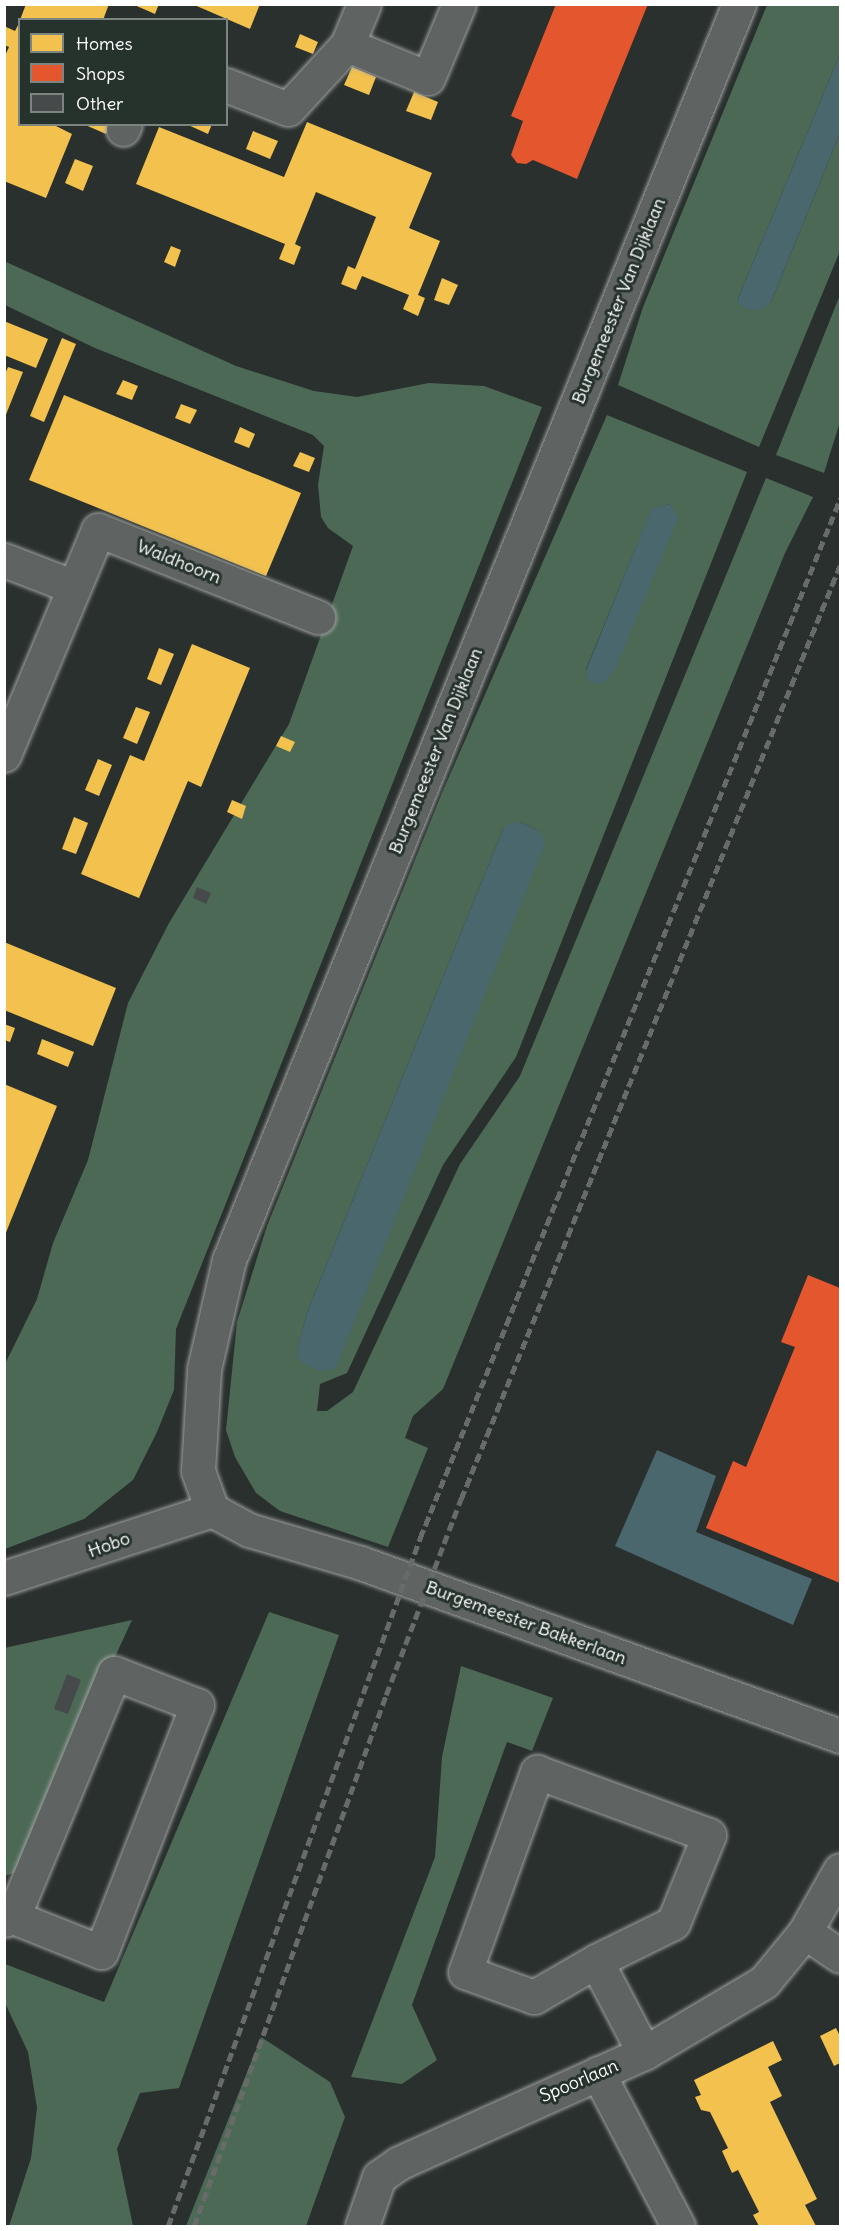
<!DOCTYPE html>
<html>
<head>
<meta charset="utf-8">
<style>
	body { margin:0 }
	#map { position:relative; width:845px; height:2231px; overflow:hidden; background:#29302d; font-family:Delius,sans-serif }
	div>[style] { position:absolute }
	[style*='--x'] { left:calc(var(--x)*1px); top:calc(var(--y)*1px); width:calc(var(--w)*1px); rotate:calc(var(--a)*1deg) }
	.green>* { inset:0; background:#4c6955 }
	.water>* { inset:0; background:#4b676e }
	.homes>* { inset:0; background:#f2c14e }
	.shops>* { inset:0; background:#e4572e }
	.building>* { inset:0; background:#474a4b }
	.roads { filter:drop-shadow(0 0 2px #9fa2a0) drop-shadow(0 0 2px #9fa2a0) }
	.minor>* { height:33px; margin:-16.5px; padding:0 16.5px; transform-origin:16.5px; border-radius:16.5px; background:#5f6362 }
	.rail>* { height:4.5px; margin-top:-2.25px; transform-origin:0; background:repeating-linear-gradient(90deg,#686c69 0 9px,transparent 0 13.5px) }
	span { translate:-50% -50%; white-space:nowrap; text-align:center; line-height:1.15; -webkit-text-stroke:6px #26332d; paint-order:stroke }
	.street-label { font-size:18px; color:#fff }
	.frame { position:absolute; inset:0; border:6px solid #fff; pointer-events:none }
	.legend { position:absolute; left:18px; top:18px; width:210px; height:108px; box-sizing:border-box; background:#26332d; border:2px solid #7d8581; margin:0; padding:8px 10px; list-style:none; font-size:18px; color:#fff }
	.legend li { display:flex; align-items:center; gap:12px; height:30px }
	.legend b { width:30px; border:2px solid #7d8581 }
</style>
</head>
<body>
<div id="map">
	<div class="green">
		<i style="clip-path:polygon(767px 5px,840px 5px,840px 54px,737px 301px,771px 302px,840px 133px,840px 251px,759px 447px,618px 385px,643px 307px)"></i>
		<i style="clip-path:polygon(4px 261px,236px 366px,314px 391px,357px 397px,429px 383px,484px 386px,542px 407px,176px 1329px,174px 1390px,157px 1432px,133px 1480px,84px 1519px,5px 1549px,5px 1364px,37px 1299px,53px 1243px,88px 1160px,128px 1003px,169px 923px,289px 724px,353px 546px,328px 528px,321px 517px,318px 485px,324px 446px,313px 435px,95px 348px,5px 305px)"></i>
		<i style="clip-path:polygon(840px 295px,840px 422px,824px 473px,776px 455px)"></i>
		<i style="clip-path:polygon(evenodd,607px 415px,747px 472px,516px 1057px,443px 1165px,347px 1373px,320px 1384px,317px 1411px,327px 1411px,353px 1392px,460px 1164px,520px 1076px,766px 478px,813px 497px,785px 553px,443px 1389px,413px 1416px,405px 1438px,428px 1448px,388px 1547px,280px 1511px,256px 1493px,235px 1457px,226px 1430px,237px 1322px,267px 1226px,442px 793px,607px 415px,670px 504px,590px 681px,586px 669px,652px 509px,670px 504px,607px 415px,520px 822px,539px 831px,297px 1352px,307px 1313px,503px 829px,520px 822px)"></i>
		<i style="clip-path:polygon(269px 1612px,339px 1635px,179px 2088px,140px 2093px,117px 2149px,133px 2226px,9px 2226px,31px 2158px,37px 2108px,28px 2052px,5px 2003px,5px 1964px,104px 2002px)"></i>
		<i style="clip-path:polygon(132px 1620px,16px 1872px,5px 1876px,4px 1648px)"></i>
		<i style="clip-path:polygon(461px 1666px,553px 1698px,532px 1751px,507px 1742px,412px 2005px,437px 2060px,402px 2084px,351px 2077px,435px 1857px,442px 1757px)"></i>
		<i style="clip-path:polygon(261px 2037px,330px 2082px,345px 2117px,306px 2226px,186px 2226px)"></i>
	</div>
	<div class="water">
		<i style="clip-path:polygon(840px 54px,840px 133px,771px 302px,760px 310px,744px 308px,737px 301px)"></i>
		<i style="clip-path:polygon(670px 504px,678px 518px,615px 669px,603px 684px,589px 681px,586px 670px,652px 508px)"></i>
		<i style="clip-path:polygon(510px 823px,520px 822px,539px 831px,545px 843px,335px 1369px,319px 1371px,300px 1361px,297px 1351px,307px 1313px,503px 829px)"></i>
		<i style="clip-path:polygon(657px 1450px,716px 1476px,696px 1532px,812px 1579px,793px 1625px,615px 1546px)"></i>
	</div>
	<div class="homes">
		<i style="clip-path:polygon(26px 4px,109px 4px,103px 20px,20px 20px)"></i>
		<i style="clip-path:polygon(132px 4px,159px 4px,155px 14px)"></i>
		<i style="clip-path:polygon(192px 4px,260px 4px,250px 29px)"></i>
		<i style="clip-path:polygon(20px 21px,20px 124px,52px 124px,72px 134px,46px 198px,4px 181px,4px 58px,9px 47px,4px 45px,4px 26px,15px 31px)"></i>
		<i style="clip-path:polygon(300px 34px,318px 42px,313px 54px,295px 47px)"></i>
		<i style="clip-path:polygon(352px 67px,376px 77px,369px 95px,344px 85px)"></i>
		<i style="clip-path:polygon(414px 92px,438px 102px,431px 120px,406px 111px)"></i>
		<i style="clip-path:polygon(307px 122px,432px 173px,409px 228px,440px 241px,418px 295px,425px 298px,418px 316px,403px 309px,409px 295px,362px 276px,356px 290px,341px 284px,348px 266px,355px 269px,376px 217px,316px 192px,295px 244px,301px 247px,294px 265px,279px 259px,285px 244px,136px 184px,159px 127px,284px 177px)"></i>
		<i style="clip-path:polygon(83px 124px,110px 124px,106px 134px)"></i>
		<i style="clip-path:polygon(186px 124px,212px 124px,208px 134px)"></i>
		<i style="clip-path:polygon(253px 131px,278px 141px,270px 159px,246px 149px)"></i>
		<i style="clip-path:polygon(75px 159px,93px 166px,83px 191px,65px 183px)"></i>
		<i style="clip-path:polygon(171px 246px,181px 250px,175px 267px,164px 262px)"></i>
		<i style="clip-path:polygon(442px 278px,458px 285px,449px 305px,434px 300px)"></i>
		<i style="clip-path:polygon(4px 321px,48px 339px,36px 368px,4px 355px)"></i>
		<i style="clip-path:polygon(62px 338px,76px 344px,44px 422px,30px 416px)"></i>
		<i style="clip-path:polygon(8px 367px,23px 372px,5px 417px,4px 376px)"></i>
		<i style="clip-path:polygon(123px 380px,138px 386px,132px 400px,116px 394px)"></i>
		<i style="clip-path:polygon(64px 395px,301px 493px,266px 576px,29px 480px)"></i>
		<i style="clip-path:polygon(181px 404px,197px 410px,190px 424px,175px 418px)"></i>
		<i style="clip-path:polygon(240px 427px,255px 434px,249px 448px,234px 442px)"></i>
		<i style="clip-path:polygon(300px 452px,315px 458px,309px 472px,293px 466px)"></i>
		<i style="clip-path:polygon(192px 644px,250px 668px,201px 787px,188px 781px,139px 898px,81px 874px,130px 755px,144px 761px)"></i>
		<i style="clip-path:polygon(159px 648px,174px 654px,161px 685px,147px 679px)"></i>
		<i style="clip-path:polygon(136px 707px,150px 712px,137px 744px,123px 738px)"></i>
		<i style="clip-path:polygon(281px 736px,295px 742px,290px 752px,276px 746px)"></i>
		<i style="clip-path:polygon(98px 759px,112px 765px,99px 796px,85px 790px)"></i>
		<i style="clip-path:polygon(232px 800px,246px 806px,242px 819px,227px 812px)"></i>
		<i style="clip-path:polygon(74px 817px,88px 823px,76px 854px,62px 849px)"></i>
		<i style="clip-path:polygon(4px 942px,116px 988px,93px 1046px,4px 1010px)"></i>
		<i style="clip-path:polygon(4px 1024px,15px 1028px,10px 1042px,4px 1040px)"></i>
		<i style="clip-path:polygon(42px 1039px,74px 1052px,68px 1067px,37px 1054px)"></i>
		<i style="clip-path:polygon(4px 1084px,57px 1106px,5px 1235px,4px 1235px)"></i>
		<i style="clip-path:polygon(836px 2028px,840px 2036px,840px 2063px,834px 2066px,820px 2036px)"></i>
		<i style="clip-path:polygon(773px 2041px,782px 2060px,768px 2067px,782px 2096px,770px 2102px,817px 2199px,805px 2205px,816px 2226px,759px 2226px,753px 2215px,759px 2212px,738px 2170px,732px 2173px,722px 2151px,728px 2148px,710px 2112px,701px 2110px,695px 2097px,701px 2095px,694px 2080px)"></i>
	</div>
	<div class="shops">
		<i style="clip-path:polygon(556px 4px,648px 4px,577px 179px,533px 160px,526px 164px,517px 163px,511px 155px,523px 121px,511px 116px)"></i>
		<i style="clip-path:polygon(808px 1275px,840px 1288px,840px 1583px,706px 1528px,733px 1461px,746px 1467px,795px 1347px,781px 1342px)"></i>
	</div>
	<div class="building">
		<i style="clip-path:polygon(197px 887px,211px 893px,206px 904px,193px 898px)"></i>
		<i style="clip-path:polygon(67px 1674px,81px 1680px,68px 1714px,54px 1709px)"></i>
	</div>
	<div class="roads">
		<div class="minor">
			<i style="--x:347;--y:45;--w:87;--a:22.2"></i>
			<i style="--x:428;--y:78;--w:80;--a:-67.3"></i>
			<i style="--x:226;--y:85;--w:66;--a:21.2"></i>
			<i style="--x:288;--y:109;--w:87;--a:-47.3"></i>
			<i style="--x:347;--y:45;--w:44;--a:-67.5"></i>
			<i style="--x:123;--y:129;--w:5;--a:-68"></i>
			<i style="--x:4;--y:560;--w:75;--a:21.1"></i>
			<i style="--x:4;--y:755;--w:244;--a:-67.3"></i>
			<i style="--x:98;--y:530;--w:237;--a:21.6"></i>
			<i style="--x:212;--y:1510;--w:41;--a:-109.7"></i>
			<i style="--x:198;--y:1471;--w:102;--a:-86.6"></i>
			<i style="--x:204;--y:1369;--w:112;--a:-77.1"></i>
			<i style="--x:229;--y:1260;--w:1356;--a:-67.9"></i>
			<i style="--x:212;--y:1510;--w:42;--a:28.4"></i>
			<i style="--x:249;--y:1530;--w:117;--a:16.4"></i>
			<i style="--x:361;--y:1563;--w:509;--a:19.86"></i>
			<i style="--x:4;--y:1578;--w:219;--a:-18.1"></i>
			<i style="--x:4;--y:1920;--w:9;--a:-18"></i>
			<i style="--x:13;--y:1917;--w:264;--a:-67.5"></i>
			<i style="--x:114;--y:1673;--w:89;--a:21.1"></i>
			<i style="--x:197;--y:1705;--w:265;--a:111.2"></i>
			<i style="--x:101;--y:1952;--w:95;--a:-158.3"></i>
			<i style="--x:805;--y:1932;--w:42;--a:34.4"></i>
			<i style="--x:596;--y:1961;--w:72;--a:149.9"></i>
			<i style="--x:534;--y:1997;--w:73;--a:-160.1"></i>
			<i style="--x:465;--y:1972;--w:213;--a:-70.2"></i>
			<i style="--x:537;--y:1772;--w:183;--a:20.1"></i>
			<i style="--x:709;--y:1835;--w:95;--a:112.2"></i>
			<i style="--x:673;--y:1923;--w:86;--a:153.7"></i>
			<i style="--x:596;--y:1961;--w:104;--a:62.4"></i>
			<i style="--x:598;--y:2073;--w:173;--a:62.4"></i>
			<i style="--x:362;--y:2226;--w:52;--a:-70.9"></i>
			<i style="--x:379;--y:2177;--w:24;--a:-35"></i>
			<i style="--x:399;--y:2163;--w:269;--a:-24.2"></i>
			<i style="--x:644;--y:2053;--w:139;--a:-30.6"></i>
			<i style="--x:764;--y:1982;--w:65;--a:-50.6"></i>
			<i style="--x:805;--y:1932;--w:71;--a:-60.6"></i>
		</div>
	</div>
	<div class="rail">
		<i style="--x:168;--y:2226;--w:733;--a:-69.88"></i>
		<i style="--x:420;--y:1538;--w:1121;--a:-67.99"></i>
		<i style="--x:194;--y:2226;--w:565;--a:-70.12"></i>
		<i style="--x:386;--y:1695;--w:210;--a:-69.1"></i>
		<i style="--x:461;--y:1499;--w:1008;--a:-67.91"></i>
	</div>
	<div class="street-label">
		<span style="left:619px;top:301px;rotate:-68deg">Burgemeester Van Dijklaan</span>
		<span style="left:179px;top:562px;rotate:22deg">Waldhoorn</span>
		<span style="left:436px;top:751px;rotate:-68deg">Burgemeester Van Dijklaan</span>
		<span style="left:109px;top:1545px;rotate:-20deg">Hobo</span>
		<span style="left:526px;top:1623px;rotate:20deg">Burgemeester Bakkerlaan</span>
		<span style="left:579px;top:2081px;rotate:-23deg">Spoorlaan</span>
	</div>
	<div class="frame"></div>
	<ul class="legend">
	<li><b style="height:16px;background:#f2c14e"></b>Homes</li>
	<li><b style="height:16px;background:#e4572e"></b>Shops</li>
	<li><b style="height:16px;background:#474a4b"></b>Other</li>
	</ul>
</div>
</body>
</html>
